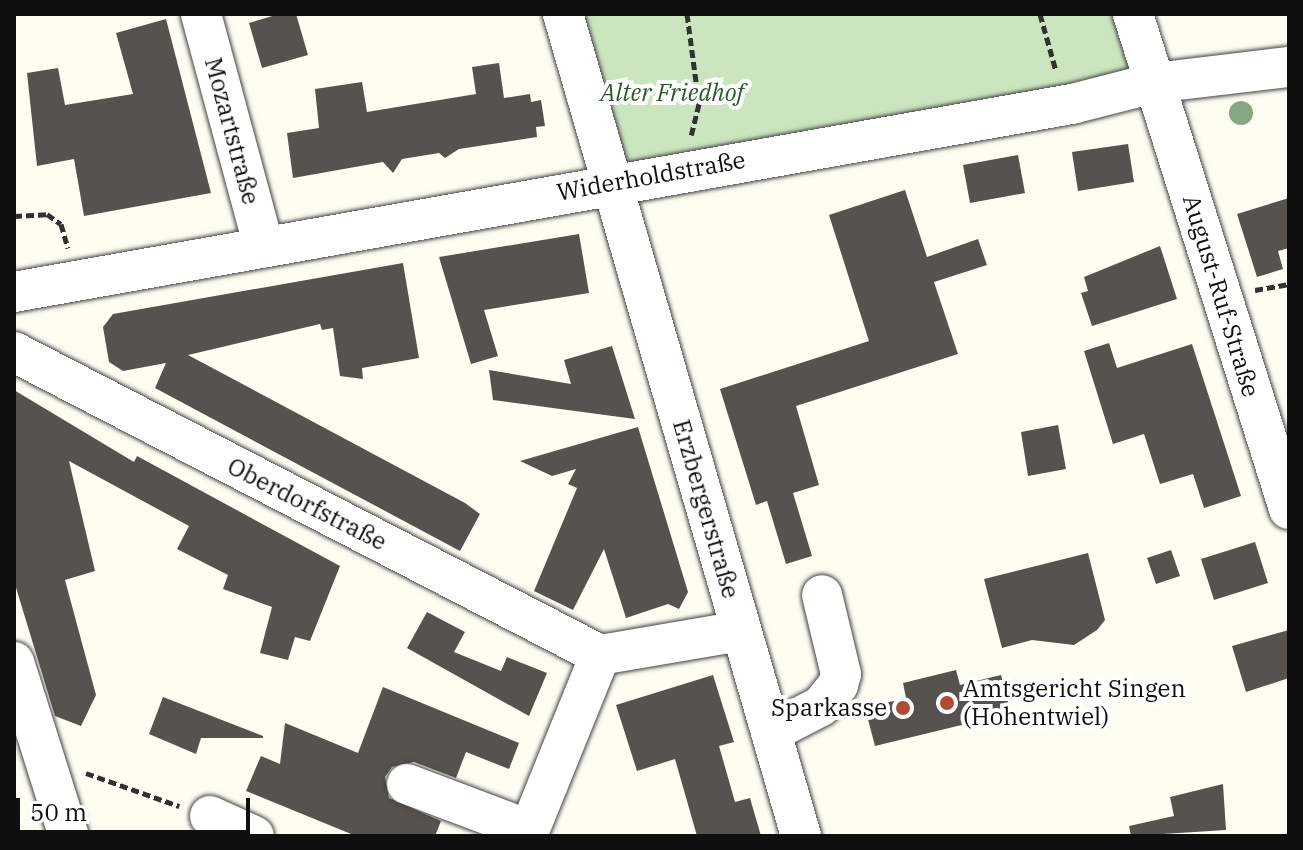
<!DOCTYPE html>
<html>
<head>
<meta charset="utf-8">
<style>
	body { margin:0 }
	#map { position:relative; width:1303px; height:850px; overflow:hidden; background:#fdfdf2; font-family:"IBM Plex Serif",serif }
	div>[style] { position:absolute }
	[style*='--x'] { left:calc(var(--x)*1px); top:calc(var(--y)*1px); width:calc(var(--w)*1px); rotate:calc(var(--a)*1deg) }
	.green>* { inset:0; background:#cbe5bf }
	.building>* { inset:0; background:#56524d }
	.path>* { height:5px; margin-top:-2.5px; transform-origin:0; background:repeating-linear-gradient(90deg,#313131 0 8px,transparent 0 12px) }
	.roads { filter:drop-shadow(0 0 2px #424242) drop-shadow(0 0 2px #424242) }
	.minor>* { height:40px; margin:-20px; padding:0 20px; transform-origin:20px; border-radius:20px; background:#fff }
	.trees>* { width:24px; height:24px; margin:-12px; border-radius:50%; background:#87a682 }
	.dots>* { width:22px; height:22px; translate:-50% -50%; box-sizing:border-box; border:4px solid #fff; border-radius:50% }
	span { translate:-50% -50%; white-space:nowrap; text-align:center; line-height:1.15; -webkit-text-stroke:8px #fff; paint-order:stroke }
	.park-label { font-size:24px; color:#265f26; font-style:italic }
	.street-label { font-size:24px; color:#0f0f0f }
	.poi-label { font-size:24px; color:#0f0f0f }
	.left { translate:0 -50%; text-align:left }
	.right { translate:-100% -50%; text-align:right }
	.frame { position:absolute; inset:0; border:16px solid #0f0f0f; pointer-events:none }
	.scale { position:absolute; left:16px; top:798px; width:234px; height:36px; box-sizing:border-box; border:4px solid #0f0f0f; border-top:0; padding-left:10px; font-size:24px; line-height:28px; white-space:nowrap; color:#0f0f0f; -webkit-text-stroke:6px #fff; paint-order:stroke }
</style>
</head>
<body>
<div id="map">
	<div class="green">
		<i style="clip-path:polygon(563px 14px,1133px 14px,1154px 83px,612px 182px)"></i>
	</div>
	<div class="building">
		<i style="clip-path:polygon(279px 14px,296px 14px,308px 55px,262px 68px,249px 23px)"></i>
		<i style="clip-path:polygon(166px 19px,211px 193px,84px 216px,74px 159px,37px 166px,27px 73px,58px 68px,65px 105px,133px 94px,116px 33px)"></i>
		<i style="clip-path:polygon(499px 63px,504px 98px,530px 94px,531px 102px,541px 100px,545px 126px,536px 127px,537px 137px,459px 149px,445px 158px,439px 153px,402px 159px,393px 173px,383px 162px,293px 178px,287px 133px,319px 128px,315px 89px,362px 82px,367px 112px,476px 94px,472px 67px)"></i>
		<i style="clip-path:polygon(1128px 144px,1134px 182px,1078px 191px,1072px 152px)"></i>
		<i style="clip-path:polygon(1018px 155px,1025px 193px,970px 203px,963px 165px)"></i>
		<i style="clip-path:polygon(905px 190px,927px 257px,978px 239px,987px 265px,934px 282px,958px 354px,796px 406px,819px 485px,793px 493px,812px 556px,786px 564px,767px 501px,756px 505px,720px 389px,869px 341px,829px 215px)"></i>
		<i style="clip-path:polygon(1289px 198px,1289px 248px,1278px 251px,1283px 269px,1257px 277px,1237px 214px)"></i>
		<i style="clip-path:polygon(579px 234px,589px 293px,484px 310px,498px 356px,471px 364px,439px 257px)"></i>
		<i style="clip-path:polygon(1160px 246px,1177px 299px,1092px 326px,1081px 293px,1088px 291px,1084px 277px)"></i>
		<i style="clip-path:polygon(403px 263px,419px 358px,362px 368px,363px 379px,340px 376px,333px 328px,322px 330px,320px 324px,188px 355px,465px 503px,480px 514px,460px 551px,155px 388px,166px 363px,123px 371px,109px 362px,103px 327px,113px 314px)"></i>
		<i style="clip-path:polygon(1109px 343px,1117px 368px,1192px 344px,1241px 496px,1204px 508px,1193px 474px,1160px 484px,1144px 434px,1113px 444px,1084px 351px)"></i>
		<i style="clip-path:polygon(612px 346px,635px 419px,493px 400px,489px 370px,571px 384px,564px 360px)"></i>
		<i style="clip-path:polygon(14px 390px,134px 462px,137px 456px,340px 566px,310px 641px,295px 637px,288px 660px,260px 653px,272px 607px,223px 589px,228px 575px,177px 549px,189px 526px,69px 461px,95px 571px,65px 580px,96px 695px,81px 726px,55px 716px,14px 581px)"></i>
		<i style="clip-path:polygon(1058px 425px,1066px 469px,1028px 476px,1021px 432px)"></i>
		<i style="clip-path:polygon(638px 427px,688px 592px,679px 609px,668px 604px,626px 618px,604px 549px,573px 610px,534px 591px,577px 488px,568px 484px,576px 469px,552px 476px,520px 461px)"></i>
		<i style="clip-path:polygon(1255px 542px,1268px 583px,1214px 600px,1201px 559px)"></i>
		<i style="clip-path:polygon(1171px 550px,1180px 576px,1156px 584px,1147px 558px)"></i>
		<i style="clip-path:polygon(1088px 553px,1105px 620px,1097px 630px,1074px 645px,1032px 640px,1002px 648px,984px 579px)"></i>
		<i style="clip-path:polygon(427px 612px,465px 632px,454px 652px,501px 671px,507px 657px,547px 673px,529px 716px,407px 648px)"></i>
		<i style="clip-path:polygon(1289px 630px,1289px 678px,1246px 692px,1232px 646px)"></i>
		<i style="clip-path:polygon(956px 670px,960px 685px,1001px 675px,1011px 713px,875px 746px,865px 708px,906px 698px,903px 683px)"></i>
		<i style="clip-path:polygon(713px 675px,734px 742px,719px 746px,735px 802px,750px 798px,761px 836px,697px 836px,675px 759px,637px 771px,616px 705px)"></i>
		<i style="clip-path:polygon(383px 687px,519px 743px,509px 769px,466px 752px,456px 778px,414px 762px,392px 767px,385px 777px,389px 798px,441px 821px,435px 836px,356px 836px,246px 791px,261px 756px,280px 764px,285px 723px,358px 753px)"></i>
		<i style="clip-path:polygon(163px 697px,263px 736px,263px 738px,201px 738px,196px 754px,149px 734px)"></i>
		<i style="clip-path:polygon(1223px 784px,1226px 830px,1131px 836px,1129px 826px,1174px 816px,1170px 797px)"></i>
	</div>
	<div class="path">
		<i style="--x:687;--y:14;--w:91;--a:82.4"></i>
		<i style="--x:699;--y:104;--w:32;--a:104"></i>
		<i style="--x:1040;--y:14;--w:59;--a:74.3"></i>
		<i style="--x:14;--y:216;--w:33;--a:-3"></i>
		<i style="--x:47;--y:214;--w:17;--a:36"></i>
		<i style="--x:61;--y:224;--w:25;--a:74"></i>
		<i style="--x:1255;--y:290;--w:35;--a:-10"></i>
		<i style="--x:86;--y:773;--w:99;--a:19.5"></i>
	</div>
	<div class="roads">
		<div class="minor">
			<i style="--x:201;--y:14;--w:241;--a:74.9"></i>
			<i style="--x:563;--y:14;--w:856;--a:73.85"></i>
			<i style="--x:1133;--y:14;--w:519;--a:72.51"></i>
			<i style="--x:14;--y:292;--w:1075;--a:-10.08"></i>
			<i style="--x:1072;--y:104;--w:85;--a:-14.4"></i>
			<i style="--x:1154;--y:83;--w:136;--a:-6.8"></i>
			<i style="--x:14;--y:352;--w:660;--a:27.34"></i>
			<i style="--x:14;--y:662;--w:182;--a:72.5"></i>
			<i style="--x:771;--y:732;--w:56;--a:-27.5"></i>
			<i style="--x:821;--y:706;--w:27;--a:-51"></i>
			<i style="--x:838;--y:685;--w:11;--a:-75"></i>
			<i style="--x:841;--y:674;--w:81;--a:-103.5"></i>
			<i style="--x:407;--y:784;--w:130;--a:20.7"></i>
			<i style="--x:210;--y:816;--w:48;--a:24.4"></i>
			<i style="--x:527;--y:836;--w:195;--a:-68"></i>
			<i style="--x:600;--y:655;--w:142;--a:-9.7"></i>
		</div>
	</div>
	<div class="trees">
		<i style="left:1241px;top:113px"></i>
	</div>
	<div class="dots">
		<i style="left:947px;top:703px;background:#af4a37"></i>
		<i style="left:903px;top:708px;background:#af4a37"></i>
	</div>
	<div class="park-label">
		<span style="left:672px;top:93px">Alter Friedhof</span>
	</div>
	<div class="street-label">
		<span style="left:232px;top:131px;rotate:75deg">Mozartstraße</span>
		<span style="left:651px;top:176px;rotate:-10deg">Widerholdstraße</span>
		<span style="left:1221px;top:296px;rotate:73deg">August-Ruf-Straße</span>
		<span style="left:307px;top:504px;rotate:27deg">Oberdorfstraße</span>
		<span style="left:706px;top:509px;rotate:74deg">Erzbergerstraße</span>
	</div>
	<div class="poi-label">
		<span class="left" style="left:963px;top:703px">Amtsgericht Singen<br>(Hohentwiel)</span>
		<span class="right" style="left:887px;top:708px">Sparkasse</span>
	</div>
	<div class="frame"></div>
	<div class="scale">50 m</div>
</div>
</body>
</html>
